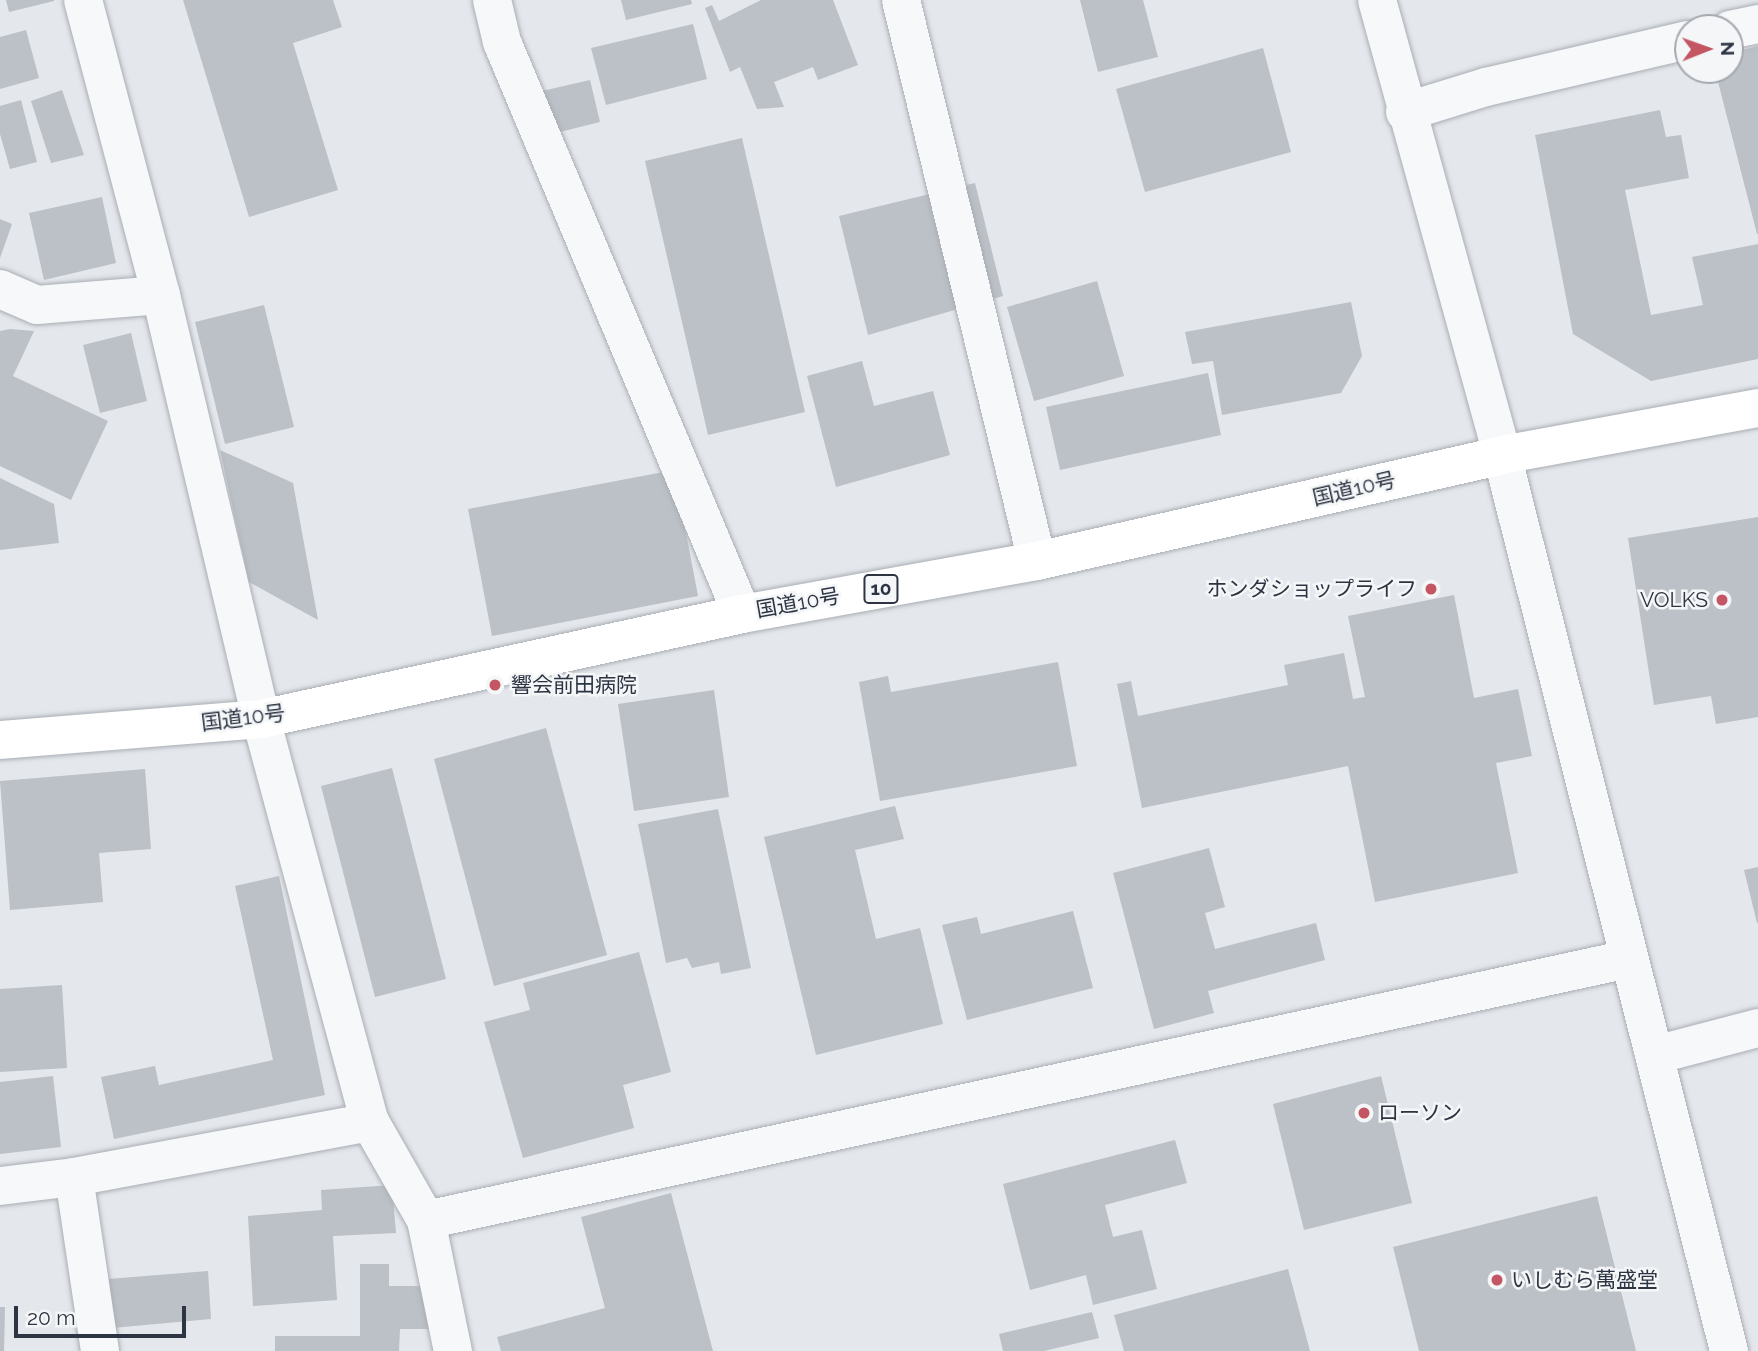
<!DOCTYPE html>
<html>
<head>
<meta charset="utf-8">
<style>
	body { margin:0 }
	#map { position:relative; width:1758px; height:1351px; overflow:hidden; background:#e4e7eb; font-family:Raleway,"Noto Sans JP",sans-serif }
	div>[style] { position:absolute }
	[style*='--x'] { left:calc(var(--x)*1px); top:calc(var(--y)*1px); width:calc(var(--w)*1px); rotate:calc(var(--a)*1deg) }
	.building>* { inset:0; background:#bcc0c7 }
	.roads { filter:drop-shadow(0 0 2px #a9aeb5) drop-shadow(0 0 2px #a9aeb5) }
	.minor>* { height:38px; margin:-19px; padding:0 19px; transform-origin:19px; border-radius:19px; background:#f7f8f9 }
	.tertiary>* { height:38px; margin:-19px; padding:0 19px; transform-origin:19px; border-radius:19px; background:#f7f8f9 }
	.trunk>* { height:38px; margin:-19px; padding:0 19px; transform-origin:19px; border-radius:19px; background:#fff }
	.dots>* { width:19px; height:19px; translate:-50% -50%; box-sizing:border-box; border:4px solid #f4f6f8; border-radius:50% }
	span { translate:-50% -50%; white-space:nowrap; text-align:center; line-height:1.15; -webkit-text-stroke:5px #f4f6f8; paint-order:stroke }
	.shield-label span { padding:2px 5px; background:#f4f6f8; border:2px solid; border-radius:5px; -webkit-text-stroke-width:0 }
	.shield-label { font-size:19px; color:#2d3442; font-weight:700 }
	.street-label { font-size:21px; color:#2d3442 }
	.poi-label { font-size:21px; color:#2d3442 }
	.right { translate:-100% -50%; text-align:right }
	.left { translate:0 -50%; text-align:left }
	.north { position:absolute; left:1674px; top:14px; width:70px; height:70px; box-sizing:border-box; background:#f4f6f8; border:2px solid #a4a8af; border-radius:50%; rotate:89deg; font-size:19px; font-weight:700; line-height:28px; text-align:center; color:#2d3442 }
	.north::after { content:''; display:block; margin:auto; width:24px; height:32px; background:#c45563; clip-path:polygon(50% 0,100% 100%,50% 72%,0 100%) }
	.scale { position:absolute; left:14px; top:1306px; width:172px; height:32px; box-sizing:border-box; border:4px solid #2d3442; border-top:0; padding-left:9px; font-size:21px; line-height:24px; white-space:nowrap; color:#2d3442; -webkit-text-stroke:5px #f4f6f8; paint-order:stroke }
</style>
</head>
<body>
<div id="map">
	<div class="building">
		<i style="clip-path:polygon(6px 0,54px 0,54px 1px,9px 12px)"></i>
		<i style="clip-path:polygon(183px 0,333px 0,342px 27px,293px 43px,338px 190px,249px 217px)"></i>
		<i style="clip-path:polygon(621px 0,691px 0,692px 4px,626px 20px)"></i>
		<i style="clip-path:polygon(761px 0,833px 0,858px 65px,818px 80px,813px 67px,774px 82px,784px 107px,757px 109px,740px 67px,730px 72px,705px 8px,712px 5px,719px 21px)"></i>
		<i style="clip-path:polygon(1080px 0,1143px 0,1158px 57px,1098px 72px)"></i>
		<i style="clip-path:polygon(693px 24px,707px 79px,606px 105px,591px 48px)"></i>
		<i style="clip-path:polygon(26px 30px,39px 78px,0 89px,0 37px)"></i>
		<i style="clip-path:polygon(1758px 46px,1758px 234px,1757px 234px,1715px 70px,1730px 70px,1730px 53px)"></i>
		<i style="clip-path:polygon(1263px 48px,1291px 152px,1145px 192px,1116px 89px)"></i>
		<i style="clip-path:polygon(590px 80px,600px 122px,552px 134px,542px 91px)"></i>
		<i style="clip-path:polygon(62px 90px,84px 155px,51px 163px,31px 101px)"></i>
		<i style="clip-path:polygon(21px 100px,37px 162px,10px 169px,0 134px,0 106px)"></i>
		<i style="clip-path:polygon(1660px 110px,1666px 137px,1681px 135px,1689px 178px,1625px 190px,1651px 315px,1703px 305px,1692px 257px,1758px 244px,1758px 359px,1651px 381px,1573px 334px,1535px 135px)"></i>
		<i style="clip-path:polygon(742px 138px,805px 412px,708px 435px,645px 161px)"></i>
		<i style="clip-path:polygon(975px 183px,1003px 296px,868px 335px,839px 216px)"></i>
		<i style="clip-path:polygon(102px 197px,116px 263px,44px 280px,29px 213px)"></i>
		<i style="clip-path:polygon(0 219px,12px 224px,0 258px)"></i>
		<i style="clip-path:polygon(1097px 281px,1124px 376px,1034px 401px,1007px 307px)"></i>
		<i style="clip-path:polygon(1351px 302px,1362px 356px,1341px 393px,1222px 415px,1213px 361px,1192px 364px,1185px 332px)"></i>
		<i style="clip-path:polygon(264px 305px,294px 427px,225px 444px,195px 322px)"></i>
		<i style="clip-path:polygon(10px 329px,34px 331px,13px 376px,108px 421px,71px 500px,0 466px,0 331px)"></i>
		<i style="clip-path:polygon(131px 333px,147px 401px,100px 413px,83px 345px)"></i>
		<i style="clip-path:polygon(862px 361px,874px 406px,933px 391px,950px 455px,836px 487px,807px 376px)"></i>
		<i style="clip-path:polygon(1208px 373px,1221px 435px,1060px 470px,1046px 407px)"></i>
		<i style="clip-path:polygon(220px 450px,293px 483px,318px 620px,249px 582px)"></i>
		<i style="clip-path:polygon(674px 470px,698px 596px,492px 636px,468px 509px)"></i>
		<i style="clip-path:polygon(0 478px,54px 504px,59px 543px,0 550px)"></i>
		<i style="clip-path:polygon(1758px 517px,1758px 717px,1716px 724px,1711px 696px,1654px 705px,1628px 538px)"></i>
		<i style="clip-path:polygon(1454px 595px,1474px 698px,1518px 689px,1532px 756px,1496px 763px,1518px 873px,1375px 902px,1348px 766px,1142px 808px,1117px 684px,1131px 681px,1138px 716px,1288px 685px,1284px 665px,1344px 653px,1353px 699px,1365px 697px,1348px 616px)"></i>
		<i style="clip-path:polygon(1058px 662px,1077px 766px,880px 801px,859px 682px,888px 676px,891px 692px)"></i>
		<i style="clip-path:polygon(714px 690px,729px 797px,634px 811px,618px 704px)"></i>
		<i style="clip-path:polygon(546px 728px,607px 955px,494px 986px,434px 759px)"></i>
		<i style="clip-path:polygon(392px 768px,446px 979px,375px 997px,321px 786px)"></i>
		<i style="clip-path:polygon(145px 769px,151px 849px,99px 853px,103px 902px,10px 910px,0 781px)"></i>
		<i style="clip-path:polygon(895px 806px,904px 839px,855px 850px,876px 939px,920px 928px,943px 1024px,816px 1055px,764px 837px)"></i>
		<i style="clip-path:polygon(718px 809px,751px 968px,721px 974px,719px 962px,692px 968px,687px 958px,666px 963px,638px 824px)"></i>
		<i style="clip-path:polygon(1209px 848px,1225px 907px,1205px 913px,1215px 949px,1316px 923px,1325px 960px,1208px 991px,1214px 1013px,1154px 1029px,1113px 873px)"></i>
		<i style="clip-path:polygon(1758px 867px,1758px 923px,1757px 923px,1744px 870px)"></i>
		<i style="clip-path:polygon(279px 876px,325px 1095px,114px 1139px,101px 1077px,155px 1066px,159px 1085px,273px 1060px,235px 886px)"></i>
		<i style="clip-path:polygon(1073px 911px,1093px 988px,967px 1020px,942px 925px,977px 917px,981px 934px)"></i>
		<i style="clip-path:polygon(639px 952px,671px 1072px,623px 1085px,634px 1128px,523px 1158px,484px 1022px,530px 1010px,523px 983px)"></i>
		<i style="clip-path:polygon(62px 985px,67px 1068px,0 1072px,0 989px)"></i>
		<i style="clip-path:polygon(53px 1076px,61px 1147px,0 1154px,0 1082px)"></i>
		<i style="clip-path:polygon(1381px 1076px,1412px 1203px,1304px 1230px,1273px 1104px)"></i>
		<i style="clip-path:polygon(1175px 1140px,1187px 1183px,1105px 1205px,1113px 1237px,1142px 1230px,1157px 1289px,1093px 1305px,1086px 1275px,1030px 1290px,1003px 1184px)"></i>
		<i style="clip-path:polygon(392px 1185px,396px 1233px,333px 1236px,337px 1300px,253px 1306px,248px 1216px,322px 1210px,321px 1190px)"></i>
		<i style="clip-path:polygon(671px 1193px,713px 1351px,501px 1351px,497px 1337px,605px 1308px,581px 1217px)"></i>
		<i style="clip-path:polygon(1597px 1196px,1636px 1351px,1419px 1351px,1393px 1247px)"></i>
		<i style="clip-path:polygon(360px 1264px,389px 1264px,389px 1286px,427px 1286px,440px 1329px,400px 1329px,399px 1351px,275px 1351px,275px 1336px,360px 1336px)"></i>
		<i style="clip-path:polygon(1288px 1269px,1310px 1351px,1124px 1351px,1114px 1315px)"></i>
		<i style="clip-path:polygon(208px 1271px,211px 1319px,112px 1328px,108px 1279px)"></i>
		<i style="clip-path:polygon(0 1307px,5px 1307px,4px 1351px,0 1351px)"></i>
		<i style="clip-path:polygon(1092px 1312px,1099px 1338px,1044px 1351px,1003px 1351px,999px 1334px)"></i>
	</div>
	<div class="roads">
		<div class="minor">
			<i style="--x:83;--y:0;--w:305;--a:75.2"></i>
			<i style="--x:161;--y:295;--w:436;--a:76.7"></i>
			<i style="--x:261;--y:719;--w:417;--a:74.9"></i>
			<i style="--x:370;--y:1122;--w:113;--a:60.3"></i>
			<i style="--x:426;--y:1220;--w:134;--a:78.4"></i>
			<i style="--x:492;--y:0;--w:43;--a:76.6"></i>
			<i style="--x:502;--y:42;--w:620;--a:67.24"></i>
			<i style="--x:901;--y:0;--w:577;--a:76.37"></i>
			<i style="--x:1730;--y:30;--w:29;--a:-12"></i>
			<i style="--x:1405;--y:112;--w:85;--a:-17.2"></i>
			<i style="--x:1486;--y:87;--w:207;--a:-13.1"></i>
			<i style="--x:0;--y:289;--w:40;--a:23.4"></i>
			<i style="--x:37;--y:305;--w:124;--a:-4.6"></i>
			<i style="--x:1655;--y:1055;--w:106;--a:-14.7"></i>
			<i style="--x:74;--y:1177;--w:176;--a:81.5"></i>
			<i style="--x:0;--y:1186;--w:75;--a:-6.9"></i>
			<i style="--x:74;--y:1177;--w:301;--a:-10.5"></i>
			<i style="--x:426;--y:1220;--w:1230;--a:-12.25"></i>
		</div>
		<div class="tertiary">
			<i style="--x:1377;--y:0;--w:472;--a:74.6"></i>
			<i style="--x:1502;--y:455;--w:924;--a:75.78"></i>
		</div>
		<div class="trunk">
			<i style="--x:0;--y:740;--w:262;--a:-4.6"></i>
			<i style="--x:261;--y:719;--w:492;--a:-12.3"></i>
			<i style="--x:742;--y:614;--w:300;--a:-10.2"></i>
			<i style="--x:1037;--y:561;--w:477;--a:-12.8"></i>
			<i style="--x:1502;--y:455;--w:260;--a:-10.4"></i>
		</div>
	</div>
	<div class="dots">
		<i style="left:1431px;top:589px;background:#c45563"></i>
		<i style="left:1722px;top:600px;background:#c45563"></i>
		<i style="left:495px;top:685px;background:#c45563"></i>
		<i style="left:1364px;top:1113px;background:#c45563"></i>
		<i style="left:1497px;top:1280px;background:#c45563"></i>
	</div>
	<div class="shield-label">
		<span style="left:881px;top:589px">10</span>
	</div>
	<div class="street-label">
		<span style="left:1354px;top:489px;rotate:-13deg">国道10号</span>
		<span style="left:798px;top:603px;rotate:-10deg">国道10号</span>
		<span style="left:243px;top:718px;rotate:-7deg">国道10号</span>
	</div>
	<div class="poi-label">
		<span class="right" style="left:1417px;top:589px">ホンダショップライフ</span>
		<span class="right" style="left:1708px;top:600px">VOLKS</span>
		<span class="left" style="left:511px;top:685px">響会前田病院</span>
		<span class="left" style="left:1378px;top:1113px">ローソン</span>
		<span class="left" style="left:1511px;top:1280px">いしむら萬盛堂</span>
	</div>
	<div class="north">N</div>
	<div class="scale">20 m</div>
</div>
</body>
</html>
